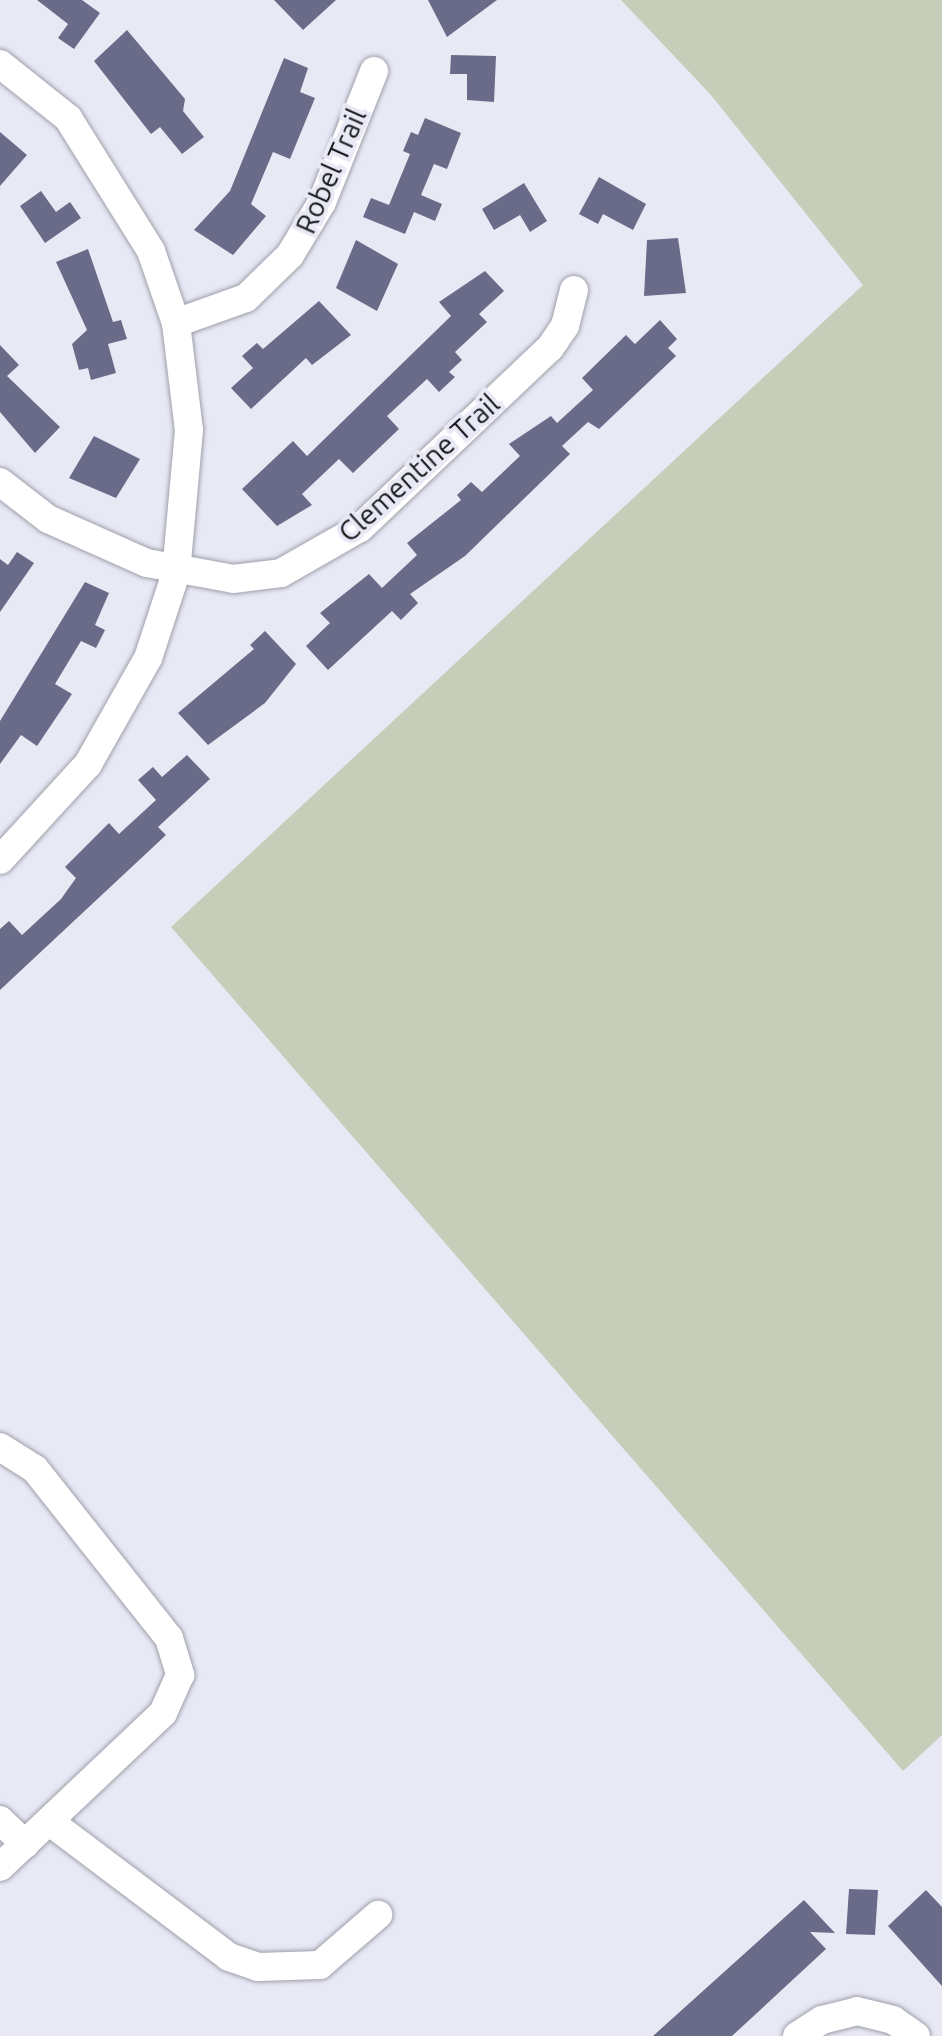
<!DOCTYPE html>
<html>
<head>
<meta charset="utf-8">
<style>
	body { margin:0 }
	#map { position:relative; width:942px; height:2036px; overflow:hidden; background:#e8e9f5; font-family:Ubuntu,sans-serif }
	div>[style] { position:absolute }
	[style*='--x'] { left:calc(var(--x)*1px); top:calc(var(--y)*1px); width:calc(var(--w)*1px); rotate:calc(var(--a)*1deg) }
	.green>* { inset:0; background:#c6ceba }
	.building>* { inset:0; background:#696b88 }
	.roads { filter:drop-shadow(0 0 2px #9fa0ab) drop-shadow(0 0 2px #9fa0ab) }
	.minor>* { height:28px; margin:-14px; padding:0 14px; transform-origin:14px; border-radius:14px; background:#fff }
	span { translate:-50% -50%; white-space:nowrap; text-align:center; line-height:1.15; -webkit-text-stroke:8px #e8e9f5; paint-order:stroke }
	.street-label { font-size:28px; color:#18191d }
</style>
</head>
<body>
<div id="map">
	<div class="green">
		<i style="clip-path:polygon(621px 0,942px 0,942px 1735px,903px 1771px,171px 927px,863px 285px,711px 95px)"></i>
	</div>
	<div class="building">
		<i style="clip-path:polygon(37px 0,82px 0,100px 13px,74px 49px,58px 38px,68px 24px)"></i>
		<i style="clip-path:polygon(274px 0,336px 0,303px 30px)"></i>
		<i style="clip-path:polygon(428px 0,497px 0,447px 37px)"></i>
		<i style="clip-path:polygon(127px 30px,185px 99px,183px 111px,204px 137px,182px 154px,160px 127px,151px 134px,94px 61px)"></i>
		<i style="clip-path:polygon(451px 55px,496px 56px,494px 102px,467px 100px,467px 74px,450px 74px)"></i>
		<i style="clip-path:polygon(284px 58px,308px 68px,300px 92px,315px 98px,290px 159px,273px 152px,251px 204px,266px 216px,233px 255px,194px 230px,230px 191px)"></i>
		<i style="clip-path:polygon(425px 118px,461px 133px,447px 169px,434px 164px,421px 195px,442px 204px,435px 221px,414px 212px,405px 234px,363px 217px,371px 198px,389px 205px,410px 154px,403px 151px,411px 132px,418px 135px)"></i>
		<i style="clip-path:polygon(0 132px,27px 155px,0 186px)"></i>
		<i style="clip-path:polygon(599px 177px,646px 204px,633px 230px,603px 214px,598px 224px,579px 214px)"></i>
		<i style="clip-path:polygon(524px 183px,547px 221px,530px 232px,520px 215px,494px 230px,482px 209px)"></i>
		<i style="clip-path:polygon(41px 191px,56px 212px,70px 202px,81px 218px,45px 243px,20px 206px)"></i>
		<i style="clip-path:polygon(678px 238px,686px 293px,644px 296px,647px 240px)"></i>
		<i style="clip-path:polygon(356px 240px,398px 264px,377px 311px,336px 288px)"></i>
		<i style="clip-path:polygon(88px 249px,113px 322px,121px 320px,127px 339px,108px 344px,116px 373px,91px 380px,88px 368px,79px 370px,72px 344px,87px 330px,56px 262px)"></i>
		<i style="clip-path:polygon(485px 271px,504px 291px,479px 314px,487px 322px,455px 352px,462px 360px,449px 372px,455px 377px,439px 392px,427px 379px,387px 416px,399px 429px,353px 473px,339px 459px,302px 494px,312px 505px,277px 526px,242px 489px,293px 441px,307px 456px,451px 316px,439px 302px)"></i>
		<i style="clip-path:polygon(319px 301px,351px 335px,312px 365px,306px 358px,251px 409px,231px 388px,253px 368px,242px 356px,257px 343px,263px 349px)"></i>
		<i style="clip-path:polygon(660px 320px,677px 339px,668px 348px,676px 356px,599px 429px,588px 422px,562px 446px,570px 454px,465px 556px,410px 594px,418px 603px,401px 620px,392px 611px,328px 670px,306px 646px,330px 623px,320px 613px,369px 574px,382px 588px,417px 555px,407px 543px,461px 500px,457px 495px,471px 482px,482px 492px,520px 456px,509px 444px,551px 416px,557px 423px,593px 390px,582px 378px,626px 335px,635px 344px)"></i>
		<i style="clip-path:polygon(0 345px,19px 365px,7px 376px,60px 427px,35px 453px,0 412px)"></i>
		<i style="clip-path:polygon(94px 436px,140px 459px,116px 498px,69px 478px)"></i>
		<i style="clip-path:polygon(17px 552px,34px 563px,0 612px,0 559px,8px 565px)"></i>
		<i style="clip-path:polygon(85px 582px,109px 593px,95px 625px,105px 630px,96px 648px,81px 641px,55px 684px,72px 694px,37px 746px,21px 735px,0 764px,0 721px)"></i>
		<i style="clip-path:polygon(265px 631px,296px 664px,265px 703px,208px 745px,178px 713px,254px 649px,250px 645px)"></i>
		<i style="clip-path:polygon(187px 755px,210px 779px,158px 827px,166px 835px,0 990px,0 929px,9px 921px,22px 935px,61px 899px,76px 878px,65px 867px,109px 823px,119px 834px,156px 800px,138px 780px,153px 767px,162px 777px)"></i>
		<i style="clip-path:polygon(849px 1889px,878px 1890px,875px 1935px,846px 1934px)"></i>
		<i style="clip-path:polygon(926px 1890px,942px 1907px,942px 1986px,888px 1926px)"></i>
		<i style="clip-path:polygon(804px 1900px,835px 1933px,810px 1932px,826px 1949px,732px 2036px,653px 2036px)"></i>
	</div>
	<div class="roads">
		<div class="minor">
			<i style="--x:0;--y:64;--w:87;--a:38.5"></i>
			<i style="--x:68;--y:118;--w:157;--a:58"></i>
			<i style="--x:151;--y:251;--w:76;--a:70.9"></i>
			<i style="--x:176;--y:323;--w:108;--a:83.1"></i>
			<i style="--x:189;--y:430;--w:144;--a:95.2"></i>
			<i style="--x:176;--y:573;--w:89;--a:108.2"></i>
			<i style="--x:148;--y:658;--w:122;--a:119.5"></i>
			<i style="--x:88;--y:764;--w:130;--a:132.5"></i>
			<i style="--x:176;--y:323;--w:74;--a:-19.7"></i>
			<i style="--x:246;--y:298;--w:62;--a:-44.3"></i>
			<i style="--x:290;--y:255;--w:62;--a:-58.9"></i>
			<i style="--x:322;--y:202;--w:141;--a:-68.3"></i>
			<i style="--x:0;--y:482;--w:61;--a:37.6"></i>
			<i style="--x:48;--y:519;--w:108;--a:24"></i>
			<i style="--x:147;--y:563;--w:87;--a:10.5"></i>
			<i style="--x:233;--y:579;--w:48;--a:-7.1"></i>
			<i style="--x:281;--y:573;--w:91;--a:-29.7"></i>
			<i style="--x:360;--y:528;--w:262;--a:-43.5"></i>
			<i style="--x:550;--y:348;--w:27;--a:-56"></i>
			<i style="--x:565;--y:326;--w:37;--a:-76"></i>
			<i style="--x:0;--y:1447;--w:41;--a:32.2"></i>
			<i style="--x:35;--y:1469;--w:216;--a:51.6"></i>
			<i style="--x:169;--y:1638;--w:39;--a:73"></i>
			<i style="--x:180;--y:1675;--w:42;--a:114.1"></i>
			<i style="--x:163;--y:1713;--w:224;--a:136.6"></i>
			<i style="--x:0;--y:1820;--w:35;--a:44"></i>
			<i style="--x:50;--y:1822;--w:224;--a:37"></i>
			<i style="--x:229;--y:1957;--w:31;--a:19"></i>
			<i style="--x:258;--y:1967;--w:62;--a:-1.8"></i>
			<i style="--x:320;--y:1965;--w:77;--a:-40.8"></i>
			<i style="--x:797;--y:2036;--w:30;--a:-33"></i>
			<i style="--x:822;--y:2020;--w:36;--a:-14"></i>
			<i style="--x:857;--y:2011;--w:37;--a:14"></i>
			<i style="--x:893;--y:2020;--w:28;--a:35"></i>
		</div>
	</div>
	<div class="street-label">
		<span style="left:331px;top:171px;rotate:-66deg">Robel Trail</span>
		<span style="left:419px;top:468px;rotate:-42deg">Clementine Trail</span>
	</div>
</div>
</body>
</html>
